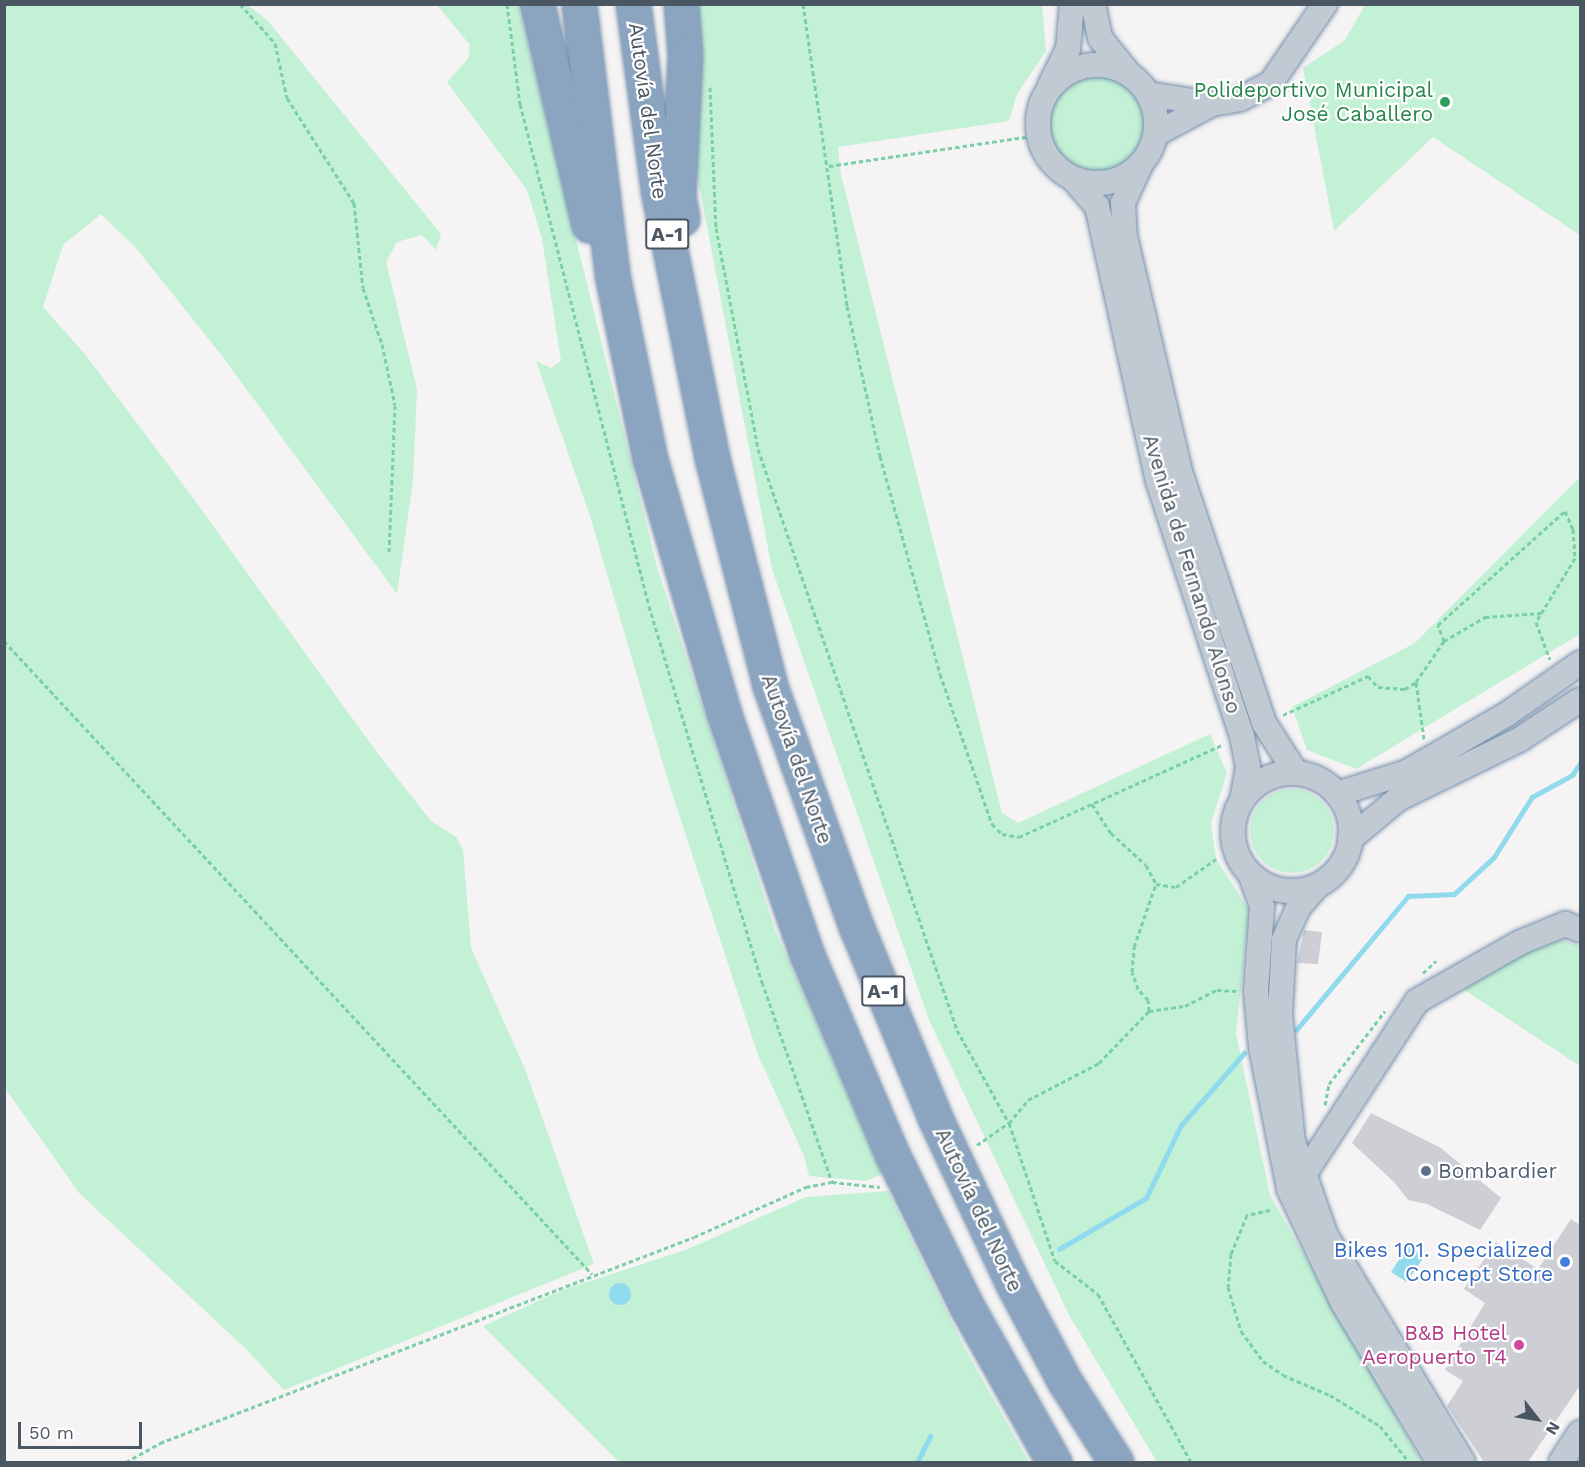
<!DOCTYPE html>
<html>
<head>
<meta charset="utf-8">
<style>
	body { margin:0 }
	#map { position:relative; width:1585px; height:1467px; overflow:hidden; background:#f5f3f3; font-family:"Work Sans",sans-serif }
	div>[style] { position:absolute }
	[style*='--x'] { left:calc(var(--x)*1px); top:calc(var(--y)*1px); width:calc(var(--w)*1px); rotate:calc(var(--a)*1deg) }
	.green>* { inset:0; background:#c3f1d5 }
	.round { border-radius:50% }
	.water>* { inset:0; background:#90daee }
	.stream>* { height:5px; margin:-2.5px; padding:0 2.5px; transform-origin:2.5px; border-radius:2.5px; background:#90daee }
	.building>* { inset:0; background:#cdcfd5 }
	.path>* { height:3px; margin-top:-1.5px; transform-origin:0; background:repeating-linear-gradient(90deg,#7ad0a6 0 4.5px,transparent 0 7.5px) }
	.roads { filter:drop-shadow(0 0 2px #7690ad) drop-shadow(0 0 2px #7690ad) }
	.minor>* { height:24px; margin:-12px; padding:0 12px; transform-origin:12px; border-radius:12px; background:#c1cad2 }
	.minor>.ring { margin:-12px; padding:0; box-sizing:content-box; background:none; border:24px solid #c1cad2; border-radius:50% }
	.highway>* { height:33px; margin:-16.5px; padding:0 16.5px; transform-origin:16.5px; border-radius:16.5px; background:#8ba5c1 }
	.dots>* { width:16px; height:16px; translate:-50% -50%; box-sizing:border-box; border:3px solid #fff; border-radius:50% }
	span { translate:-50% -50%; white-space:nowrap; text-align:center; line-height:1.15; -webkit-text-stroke:4.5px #fff; paint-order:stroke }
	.shield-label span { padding:2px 4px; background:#fff; border:2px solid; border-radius:4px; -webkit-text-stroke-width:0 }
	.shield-label { font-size:20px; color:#4a5661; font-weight:700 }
	.leisure-label { font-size:21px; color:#27864d }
	.right { translate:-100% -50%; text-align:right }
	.street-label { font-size:21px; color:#4a5661 }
	.service-label { font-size:21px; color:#4e5e75 }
	.left { translate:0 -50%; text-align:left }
	.shop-label { font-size:21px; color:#366cbe }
	.hotel-label { font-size:21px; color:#b23c85 }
	.frame { position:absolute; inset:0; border:6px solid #4a5661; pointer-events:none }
	.north { position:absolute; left:1507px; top:1389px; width:60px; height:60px; -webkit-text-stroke:4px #fff; paint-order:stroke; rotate:121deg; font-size:16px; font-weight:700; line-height:24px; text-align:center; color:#4a5661 }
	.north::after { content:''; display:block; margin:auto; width:21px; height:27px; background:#4a5661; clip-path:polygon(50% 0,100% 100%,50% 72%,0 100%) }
	.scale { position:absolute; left:18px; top:1422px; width:124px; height:27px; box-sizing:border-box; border:3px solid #4a5661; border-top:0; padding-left:8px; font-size:18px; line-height:21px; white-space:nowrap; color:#4a5661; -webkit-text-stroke:4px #fff; paint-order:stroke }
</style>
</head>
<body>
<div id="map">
	<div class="green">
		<i style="clip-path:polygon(5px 4px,248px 5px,268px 21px,441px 234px,436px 250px,422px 235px,397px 242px,386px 262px,417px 389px,413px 481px,397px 594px,222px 356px,136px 248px,101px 214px,63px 245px,43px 307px,84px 353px,182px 483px,376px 751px,431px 821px,456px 837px,463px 850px,471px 948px,525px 1069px,594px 1264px,284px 1390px,246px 1349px,79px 1193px,5px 1088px)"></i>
		<i style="clip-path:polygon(437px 5px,518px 5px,657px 567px,775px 930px,882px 1174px,866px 1181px,809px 1176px,804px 1156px,758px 1055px,669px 784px,590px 516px,536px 361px,551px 368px,561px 361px,542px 239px,527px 190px,447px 82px,468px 59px,470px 45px)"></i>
		<i style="clip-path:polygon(693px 5px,1042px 5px,1046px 51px,1017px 94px,1009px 121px,838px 147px,841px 175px,1002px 813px,1018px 823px,1210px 734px,1227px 773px,1211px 823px,1216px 859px,1249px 910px,1236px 1034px,1270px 1195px,1422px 1462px,1157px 1462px,1069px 1315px,929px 1020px,772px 569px,697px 174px)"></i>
		<i style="clip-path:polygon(1365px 5px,1580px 5px,1580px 235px,1433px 137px,1334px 231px,1303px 68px,1345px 40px)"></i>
		<i class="round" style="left:1049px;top:75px;width:96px;height:96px"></i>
		<i style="clip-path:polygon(1580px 477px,1580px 634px,1356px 769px,1307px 750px,1292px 707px,1415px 643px)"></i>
		<i class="round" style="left:1250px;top:789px;width:84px;height:84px"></i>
		<i style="clip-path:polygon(1562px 940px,1580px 946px,1580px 1066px,1460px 987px,1540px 945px)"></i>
		<i style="clip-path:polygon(888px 1191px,964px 1347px,1029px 1462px,619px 1462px,483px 1326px,560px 1291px,688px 1249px,806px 1197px)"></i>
	</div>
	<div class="water">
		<i style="clip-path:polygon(1408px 1246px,1424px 1257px,1407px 1282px,1391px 1272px)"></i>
		<i class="round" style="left:609px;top:1283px;width:22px;height:22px"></i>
	</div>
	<div class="stream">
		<i style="--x:1296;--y:1030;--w:175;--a:-50.1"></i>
		<i style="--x:1408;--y:896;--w:46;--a:-2.5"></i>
		<i style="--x:1454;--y:894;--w:54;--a:-42.8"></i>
		<i style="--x:1494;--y:857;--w:71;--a:-57.7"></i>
		<i style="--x:1532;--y:797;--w:46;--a:-28.8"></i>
		<i style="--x:1572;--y:775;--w:14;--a:-56"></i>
		<i style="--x:1059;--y:1249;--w:101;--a:-30.4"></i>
		<i style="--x:1146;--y:1198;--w:81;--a:-64.4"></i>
		<i style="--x:1181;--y:1125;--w:96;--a:-48.8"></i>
		<i style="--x:917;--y:1462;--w:29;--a:-63"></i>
	</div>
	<div class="building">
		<i style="clip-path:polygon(1304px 930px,1322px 932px,1318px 964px,1297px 963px)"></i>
		<i style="clip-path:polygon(1371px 1113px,1441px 1148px,1501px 1198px,1480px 1230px,1427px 1204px,1408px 1200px,1395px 1183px,1352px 1143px)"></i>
		<i style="clip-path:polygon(1571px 1219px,1581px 1226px,1581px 1384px,1528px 1462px,1484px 1462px,1447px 1406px,1463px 1381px,1445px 1370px,1485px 1303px,1464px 1289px,1496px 1242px,1538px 1269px)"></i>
	</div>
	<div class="path">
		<i style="--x:240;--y:4;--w:52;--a:48.1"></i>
		<i style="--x:275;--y:43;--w:56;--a:77.7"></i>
		<i style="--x:287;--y:98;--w:125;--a:57.5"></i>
		<i style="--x:354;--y:203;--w:85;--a:84"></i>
		<i style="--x:363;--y:288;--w:59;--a:71.3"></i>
		<i style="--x:382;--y:344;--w:62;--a:78"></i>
		<i style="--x:395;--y:405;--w:149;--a:92.3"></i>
		<i style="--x:507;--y:4;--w:101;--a:82.6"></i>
		<i style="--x:520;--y:104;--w:518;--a:75.59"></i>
		<i style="--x:649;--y:606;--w:393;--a:73.3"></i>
		<i style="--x:762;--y:982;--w:212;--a:70.7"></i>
		<i style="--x:803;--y:4;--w:305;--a:81.7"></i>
		<i style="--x:847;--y:306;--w:154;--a:77.6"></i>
		<i style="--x:880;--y:456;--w:226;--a:74.6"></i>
		<i style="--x:940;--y:674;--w:159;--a:70.9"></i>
		<i style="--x:992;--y:824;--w:14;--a:45"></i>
		<i style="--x:1002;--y:834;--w:17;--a:10"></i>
		<i style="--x:1019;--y:837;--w:225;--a:-24.4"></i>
		<i style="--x:710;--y:87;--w:141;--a:87.6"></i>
		<i style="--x:716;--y:228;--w:225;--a:79.2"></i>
		<i style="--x:758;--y:449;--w:614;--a:71.09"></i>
		<i style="--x:957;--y:1030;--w:107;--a:60.8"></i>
		<i style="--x:1009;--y:1123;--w:145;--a:71.6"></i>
		<i style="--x:1055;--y:1261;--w:54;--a:37.5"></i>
		<i style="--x:1098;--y:1294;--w:192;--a:61"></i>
		<i style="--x:829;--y:166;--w:211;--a:-8.4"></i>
		<i style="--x:4;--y:641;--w:864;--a:47.11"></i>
		<i style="--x:1444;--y:641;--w:48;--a:-30.3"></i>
		<i style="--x:1485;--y:617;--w:56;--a:-4.1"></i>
		<i style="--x:1283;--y:715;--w:94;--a:-24.6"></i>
		<i style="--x:1368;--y:676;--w:15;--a:48"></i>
		<i style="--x:1378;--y:687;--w:27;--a:4"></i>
		<i style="--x:1405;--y:689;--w:13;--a:-32"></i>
		<i style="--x:1424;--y:739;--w:58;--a:-98"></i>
		<i style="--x:1416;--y:682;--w:50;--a:-55.7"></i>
		<i style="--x:1444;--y:641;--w:17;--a:-111"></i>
		<i style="--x:1438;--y:625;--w:171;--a:-41.9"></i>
		<i style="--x:1565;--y:511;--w:20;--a:66"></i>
		<i style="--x:1573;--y:529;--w:29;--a:86"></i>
		<i style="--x:1575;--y:558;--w:75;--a:121.4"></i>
		<i style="--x:1536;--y:622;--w:40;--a:69.8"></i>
		<i style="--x:1092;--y:804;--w:35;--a:57"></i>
		<i style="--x:1111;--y:833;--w:47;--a:42.4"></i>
		<i style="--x:1146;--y:865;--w:21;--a:62"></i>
		<i style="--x:1156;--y:884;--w:20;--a:9"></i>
		<i style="--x:1176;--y:887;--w:49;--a:-35"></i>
		<i style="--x:1423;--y:973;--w:18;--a:-43"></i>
		<i style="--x:1149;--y:1011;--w:11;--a:-95"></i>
		<i style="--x:1148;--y:1000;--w:15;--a:-132"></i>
		<i style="--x:1138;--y:989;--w:18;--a:-109"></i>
		<i style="--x:1132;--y:972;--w:25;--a:-85"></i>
		<i style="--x:1134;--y:947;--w:67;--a:-70.8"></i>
		<i style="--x:1325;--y:1105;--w:21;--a:-79"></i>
		<i style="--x:1329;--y:1084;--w:92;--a:-52.5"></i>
		<i style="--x:977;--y:1145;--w:39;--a:-35"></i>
		<i style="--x:1009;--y:1123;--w:30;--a:-50"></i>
		<i style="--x:1028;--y:1100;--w:80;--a:-27.5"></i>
		<i style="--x:1099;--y:1063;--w:72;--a:-46.1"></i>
		<i style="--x:1149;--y:1011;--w:36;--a:-8"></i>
		<i style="--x:1185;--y:1006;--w:36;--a:-27"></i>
		<i style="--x:1217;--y:990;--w:20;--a:3"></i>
		<i style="--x:1270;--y:1210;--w:24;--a:168"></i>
		<i style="--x:1247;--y:1215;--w:42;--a:112.3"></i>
		<i style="--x:1231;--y:1254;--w:33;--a:95"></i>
		<i style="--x:1228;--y:1287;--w:46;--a:73.5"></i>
		<i style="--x:1241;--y:1331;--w:37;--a:54"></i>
		<i style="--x:1263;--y:1361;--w:24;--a:35"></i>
		<i style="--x:1283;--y:1375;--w:51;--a:23.1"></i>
		<i style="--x:1330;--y:1395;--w:59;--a:31.8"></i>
		<i style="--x:1380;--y:1426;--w:46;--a:51.1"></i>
		<i style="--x:126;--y:1462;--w:39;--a:-29"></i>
		<i style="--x:160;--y:1443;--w:572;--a:-21.1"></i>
		<i style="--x:694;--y:1237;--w:123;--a:-24.1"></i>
		<i style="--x:806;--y:1187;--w:26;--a:-11"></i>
		<i style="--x:832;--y:1182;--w:48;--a:5.9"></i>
	</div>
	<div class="roads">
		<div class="minor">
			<i style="--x:1093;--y:4;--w:35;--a:78"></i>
			<i style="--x:1100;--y:38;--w:46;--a:51.1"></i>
			<i class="ring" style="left:1038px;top:65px;width:94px;height:94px"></i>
			<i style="--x:1050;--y:85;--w:40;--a:-63.4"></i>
			<i style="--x:1068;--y:49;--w:45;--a:-84.9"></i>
			<i style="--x:1148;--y:94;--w:65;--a:8.9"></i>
			<i style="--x:1156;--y:134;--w:64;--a:-28.2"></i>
			<i style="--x:1212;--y:104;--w:28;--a:-10"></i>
			<i style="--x:1240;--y:99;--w:35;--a:-27"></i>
			<i style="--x:1271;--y:83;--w:96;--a:-55.6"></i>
			<i style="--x:1140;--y:166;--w:41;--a:114.7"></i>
			<i style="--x:1123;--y:203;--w:34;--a:87"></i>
			<i style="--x:1125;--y:237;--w:244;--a:76.8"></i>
			<i style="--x:1181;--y:475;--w:262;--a:71.5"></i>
			<i style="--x:1264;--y:723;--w:59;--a:57.4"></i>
			<i style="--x:1074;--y:180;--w:35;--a:49"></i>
			<i style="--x:1097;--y:206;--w:282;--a:77.5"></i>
			<i style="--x:1158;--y:481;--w:268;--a:71.8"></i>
			<i style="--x:1242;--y:736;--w:32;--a:79"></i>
			<i style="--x:1248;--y:767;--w:34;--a:100"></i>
			<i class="ring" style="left:1233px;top:773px;width:94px;height:94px"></i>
			<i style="--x:1337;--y:794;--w:73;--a:-17.4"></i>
			<i style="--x:1407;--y:772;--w:116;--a:-30.1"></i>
			<i style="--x:1507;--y:714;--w:89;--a:-34.9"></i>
			<i style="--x:1350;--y:839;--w:62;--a:-39.8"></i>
			<i style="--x:1398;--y:799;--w:135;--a:-26"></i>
			<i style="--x:1519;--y:740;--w:73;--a:-33.3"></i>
			<i style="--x:1251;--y:876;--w:33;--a:70"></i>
			<i style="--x:1262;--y:907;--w:84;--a:94.1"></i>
			<i style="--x:1256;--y:991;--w:56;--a:84.9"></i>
			<i style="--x:1261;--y:1047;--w:145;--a:78.8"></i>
			<i style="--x:1289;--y:1189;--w:126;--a:64.7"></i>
			<i style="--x:1343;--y:1303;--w:186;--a:58.9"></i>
			<i style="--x:1317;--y:886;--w:29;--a:131"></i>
			<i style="--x:1298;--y:908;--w:35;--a:114"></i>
			<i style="--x:1284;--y:940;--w:75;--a:93.1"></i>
			<i style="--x:1280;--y:1015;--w:128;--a:84.2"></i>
			<i style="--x:1293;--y:1142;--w:100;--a:70.7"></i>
			<i style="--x:1326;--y:1236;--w:264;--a:58.8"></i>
			<i style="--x:1303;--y:1176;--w:209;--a:-56.9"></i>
			<i style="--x:1417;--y:1001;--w:120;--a:-29.6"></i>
			<i style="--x:1521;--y:942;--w:48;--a:-22.2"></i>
			<i style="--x:1565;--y:924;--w:16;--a:22"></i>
			<i style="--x:1561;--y:1462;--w:35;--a:-57"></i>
		</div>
		<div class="highway">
			<i style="--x:537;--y:4;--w:227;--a:76.8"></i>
			<i style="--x:579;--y:4;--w:277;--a:83"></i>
			<i style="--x:613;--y:279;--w:184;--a:78.4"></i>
			<i style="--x:650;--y:459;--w:262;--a:73.8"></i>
			<i style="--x:723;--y:711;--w:258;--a:71"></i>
			<i style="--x:807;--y:955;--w:216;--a:66.9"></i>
			<i style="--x:892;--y:1154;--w:170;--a:63.9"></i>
			<i style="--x:967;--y:1307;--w:178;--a:60.7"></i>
			<i style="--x:633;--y:4;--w:188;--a:82.3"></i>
			<i style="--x:658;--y:190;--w:278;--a:78.6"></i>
			<i style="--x:713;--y:462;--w:231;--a:75.7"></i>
			<i style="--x:770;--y:686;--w:255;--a:70.3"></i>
			<i style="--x:856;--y:926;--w:208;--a:67.6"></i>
			<i style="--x:935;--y:1118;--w:181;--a:64.8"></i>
			<i style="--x:1012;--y:1282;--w:113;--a:62.1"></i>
			<i style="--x:1065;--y:1382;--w:95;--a:57.5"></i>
			<i style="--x:681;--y:4;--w:51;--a:85.5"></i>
			<i style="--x:685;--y:55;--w:141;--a:92.8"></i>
			<i style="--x:678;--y:196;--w:23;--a:80"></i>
		</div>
	</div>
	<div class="dots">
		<i style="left:1445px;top:102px;background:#2e9e5b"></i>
		<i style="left:1426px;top:1171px;background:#5c6f8a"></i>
		<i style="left:1565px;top:1262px;background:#3f7fe0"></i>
		<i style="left:1519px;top:1345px;background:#d1479c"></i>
	</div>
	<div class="shield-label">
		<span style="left:667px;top:234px">A-1</span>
		<span style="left:883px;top:991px">A-1</span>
	</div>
	<div class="leisure-label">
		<span class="right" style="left:1433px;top:102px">Polideportivo Municipal<br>José Caballero</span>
	</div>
	<div class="street-label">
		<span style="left:648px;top:111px;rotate:82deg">Autovía del Norte</span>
		<span style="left:1192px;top:574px;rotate:73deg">Avenida de Fernando Alonso</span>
		<span style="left:797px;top:759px;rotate:71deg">Autovía del Norte</span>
		<span style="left:979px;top:1210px;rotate:65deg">Autovía del Norte</span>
	</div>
	<div class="service-label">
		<span class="left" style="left:1438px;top:1171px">Bombardier</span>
	</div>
	<div class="shop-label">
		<span class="right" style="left:1553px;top:1262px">Bikes 101. Specialized<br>Concept Store</span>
	</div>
	<div class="hotel-label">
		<span class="right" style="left:1507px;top:1345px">B&amp;B Hotel<br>Aeropuerto T4</span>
	</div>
	<div class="frame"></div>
	<div class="north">N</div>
	<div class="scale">50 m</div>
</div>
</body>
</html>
